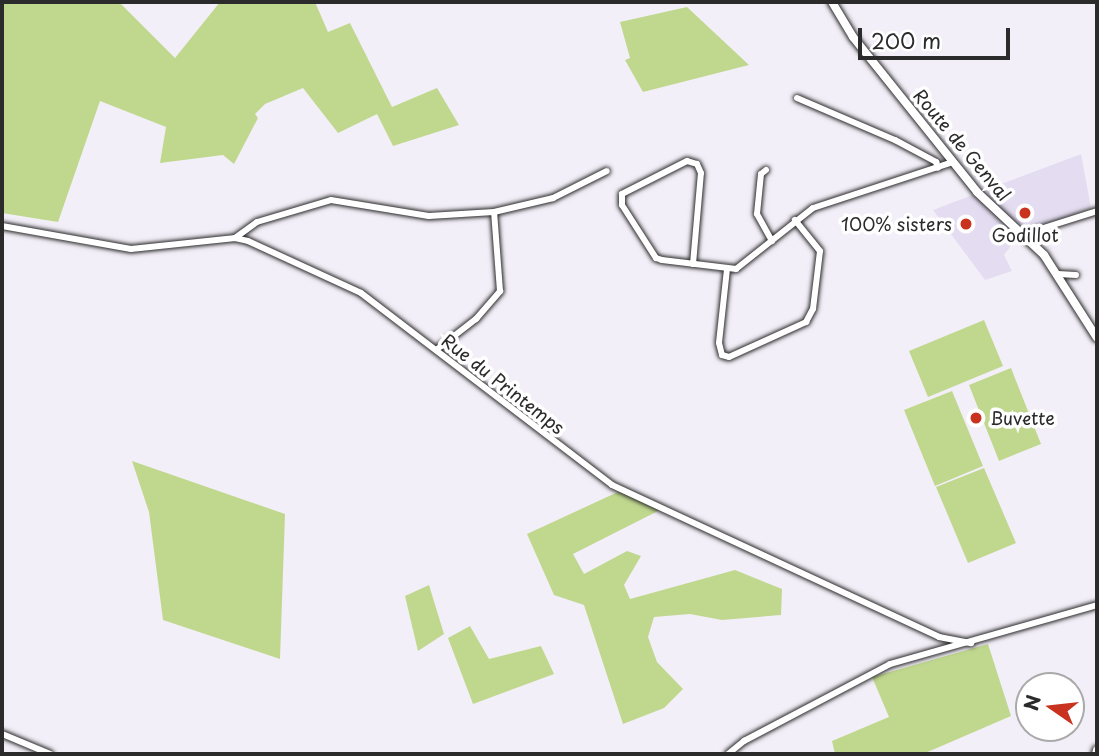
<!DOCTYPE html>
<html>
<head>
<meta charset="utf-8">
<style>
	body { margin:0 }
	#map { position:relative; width:1099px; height:756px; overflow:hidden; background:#f3eff8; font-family:"Playpen Sans",sans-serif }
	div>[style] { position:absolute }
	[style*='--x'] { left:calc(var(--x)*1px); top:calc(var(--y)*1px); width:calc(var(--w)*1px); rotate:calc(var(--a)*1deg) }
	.built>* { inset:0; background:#e4dcf0 }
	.green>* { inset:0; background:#c0d88e }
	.roads { filter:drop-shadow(0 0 2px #2b2b2b) drop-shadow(0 0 2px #2b2b2b) }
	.street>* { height:6px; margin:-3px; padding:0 3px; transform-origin:3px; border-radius:3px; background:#fff }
	.secondary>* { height:8px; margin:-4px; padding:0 4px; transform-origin:4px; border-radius:4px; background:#fff }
	.dots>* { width:19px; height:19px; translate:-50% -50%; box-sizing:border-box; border:4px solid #fff; border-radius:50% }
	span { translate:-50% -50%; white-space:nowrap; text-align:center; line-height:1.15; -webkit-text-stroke:7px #fff; paint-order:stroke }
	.street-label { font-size:18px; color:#2b2b2b }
	.poi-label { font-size:18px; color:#2b2b2b }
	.right { translate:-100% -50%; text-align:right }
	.left { translate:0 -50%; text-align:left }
	.frame { position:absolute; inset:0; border:4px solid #2b2b2b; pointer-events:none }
	.north { position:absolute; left:1015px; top:672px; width:70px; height:70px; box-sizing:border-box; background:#fff; border:2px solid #aaa; border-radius:50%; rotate:284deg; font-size:19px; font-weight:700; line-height:28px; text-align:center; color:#2b2b2b }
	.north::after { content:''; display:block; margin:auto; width:24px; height:32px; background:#c8321e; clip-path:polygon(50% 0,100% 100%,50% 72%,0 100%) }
	.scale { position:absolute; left:858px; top:28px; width:152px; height:32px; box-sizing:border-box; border:4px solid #2b2b2b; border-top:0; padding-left:9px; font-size:21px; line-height:24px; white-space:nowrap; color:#2b2b2b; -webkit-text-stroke:5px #fff; paint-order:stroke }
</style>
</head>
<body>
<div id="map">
	<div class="built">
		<i style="clip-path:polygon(1081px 154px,1091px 208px,1019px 235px,1004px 255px,1012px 271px,985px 280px,933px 210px)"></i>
	</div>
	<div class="green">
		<i style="clip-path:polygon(2px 2px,119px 2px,175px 58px,220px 2px,315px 2px,328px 32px,350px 23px,392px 107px,437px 88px,459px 125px,393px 146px,377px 114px,338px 133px,303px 88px,265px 104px,255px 114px,258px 118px,234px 164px,223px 155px,160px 163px,166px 127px,100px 101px,58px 222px,2px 213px)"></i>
		<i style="clip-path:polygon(687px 7px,749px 65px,643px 92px,625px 60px,630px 58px,620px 22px)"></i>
		<i style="clip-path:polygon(984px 320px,1003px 366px,928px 397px,909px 351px)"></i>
		<i style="clip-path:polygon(1011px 368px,1041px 444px,999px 461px,969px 385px)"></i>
		<i style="clip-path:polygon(952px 391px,983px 466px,935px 486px,904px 410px)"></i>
		<i style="clip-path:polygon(132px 461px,285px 514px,280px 659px,163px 620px,149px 512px)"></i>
		<i style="clip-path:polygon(984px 468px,1016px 543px,968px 563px,936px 487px)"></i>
		<i style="clip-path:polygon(620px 491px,660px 510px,573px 554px,584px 574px,627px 551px,641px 556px,624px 585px,630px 599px,735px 570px,782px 589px,781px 615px,722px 620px,690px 614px,654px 617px,648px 637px,657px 662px,683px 689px,664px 708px,623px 724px,584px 605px,554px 595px,527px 534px)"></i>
		<i style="clip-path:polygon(429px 585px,444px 634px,418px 651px,405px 596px)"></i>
		<i style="clip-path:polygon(470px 626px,489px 659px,541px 646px,554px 674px,473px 704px,448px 638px)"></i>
		<i style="clip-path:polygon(988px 644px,1011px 716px,923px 754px,835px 754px,832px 741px,889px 717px,872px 677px)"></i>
	</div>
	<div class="roads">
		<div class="street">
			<i style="--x:797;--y:98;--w:107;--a:23.2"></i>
			<i style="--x:895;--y:140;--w:47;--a:28.2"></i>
			<i style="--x:936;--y:162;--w:6;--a:72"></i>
			<i style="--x:766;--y:170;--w:6;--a:141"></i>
			<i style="--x:761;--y:174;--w:40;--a:95.7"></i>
			<i style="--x:757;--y:214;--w:31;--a:61"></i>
			<i style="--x:2;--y:226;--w:131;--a:10.1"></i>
			<i style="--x:131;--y:249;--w:105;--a:-6"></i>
			<i style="--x:235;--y:238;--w:13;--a:13"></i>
			<i style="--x:248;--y:241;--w:124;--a:24.7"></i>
			<i style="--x:361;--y:293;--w:316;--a:37.4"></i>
			<i style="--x:612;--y:485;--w:361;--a:24.9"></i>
			<i style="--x:939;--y:637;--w:33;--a:11"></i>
			<i style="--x:1028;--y:237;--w:8;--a:-45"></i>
			<i style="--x:1034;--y:231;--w:66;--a:-17.6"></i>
			<i style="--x:235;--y:238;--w:27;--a:-36"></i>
			<i style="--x:257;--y:222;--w:77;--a:-16.6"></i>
			<i style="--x:331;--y:200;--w:99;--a:9.3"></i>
			<i style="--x:429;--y:216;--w:65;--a:-3.5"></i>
			<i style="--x:494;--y:212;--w:61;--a:-13.3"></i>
			<i style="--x:553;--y:198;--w:60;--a:-26.6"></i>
			<i style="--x:693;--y:264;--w:91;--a:-85"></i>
			<i style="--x:701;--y:173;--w:10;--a:-114"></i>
			<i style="--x:697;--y:164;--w:10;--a:-163"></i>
			<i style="--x:687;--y:161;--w:73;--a:153.1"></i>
			<i style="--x:622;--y:194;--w:11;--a:90"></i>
			<i style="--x:622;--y:205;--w:63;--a:57.3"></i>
			<i style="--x:656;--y:258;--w:6;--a:18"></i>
			<i style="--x:662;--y:260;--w:75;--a:6.9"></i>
			<i style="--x:736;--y:269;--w:98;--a:-38.4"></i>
			<i style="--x:813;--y:208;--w:147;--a:-18.2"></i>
			<i style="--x:727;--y:269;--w:74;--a:96.2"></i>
			<i style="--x:719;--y:343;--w:12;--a:76"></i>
			<i style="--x:722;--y:355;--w:7;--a:16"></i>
			<i style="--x:729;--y:357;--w:85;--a:-24.4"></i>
			<i style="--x:806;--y:322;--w:15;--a:-62"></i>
			<i style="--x:813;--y:309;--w:58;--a:-83.1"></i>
			<i style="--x:820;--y:251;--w:40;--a:-129"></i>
			<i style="--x:1058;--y:274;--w:18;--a:3"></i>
			<i style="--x:436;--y:350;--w:51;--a:-37.8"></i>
			<i style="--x:476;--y:319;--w:37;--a:-49"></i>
			<i style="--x:500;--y:291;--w:79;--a:-94.3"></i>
			<i style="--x:2;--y:734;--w:52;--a:22.6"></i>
			<i style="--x:728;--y:754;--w:21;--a:-39"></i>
			<i style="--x:744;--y:741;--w:165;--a:-27.8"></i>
			<i style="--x:890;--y:664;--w:215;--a:-15.9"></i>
		</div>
		<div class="secondary">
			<i style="--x:832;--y:2;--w:41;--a:59"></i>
			<i style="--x:853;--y:37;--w:198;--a:51.3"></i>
			<i style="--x:977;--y:192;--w:92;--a:43.2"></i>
			<i style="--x:1044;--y:255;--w:98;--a:57.4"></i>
			<i style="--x:1096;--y:754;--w:4;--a:-76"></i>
		</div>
	</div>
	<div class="dots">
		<i style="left:1025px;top:213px;background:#c8321e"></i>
		<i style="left:966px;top:224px;background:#c8321e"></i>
		<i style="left:976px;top:418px;background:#c8321e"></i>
	</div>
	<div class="street-label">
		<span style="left:962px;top:145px;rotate:50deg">Route de Genval</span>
		<span style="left:503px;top:384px;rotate:38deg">Rue du Printemps</span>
	</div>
	<div class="poi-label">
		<span class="right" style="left:952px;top:224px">100% sisters</span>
		<span style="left:1025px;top:235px">Godillot</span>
		<span class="left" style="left:990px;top:418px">Buvette</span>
	</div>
	<div class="frame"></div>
	<div class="north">N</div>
	<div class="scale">200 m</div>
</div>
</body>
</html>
